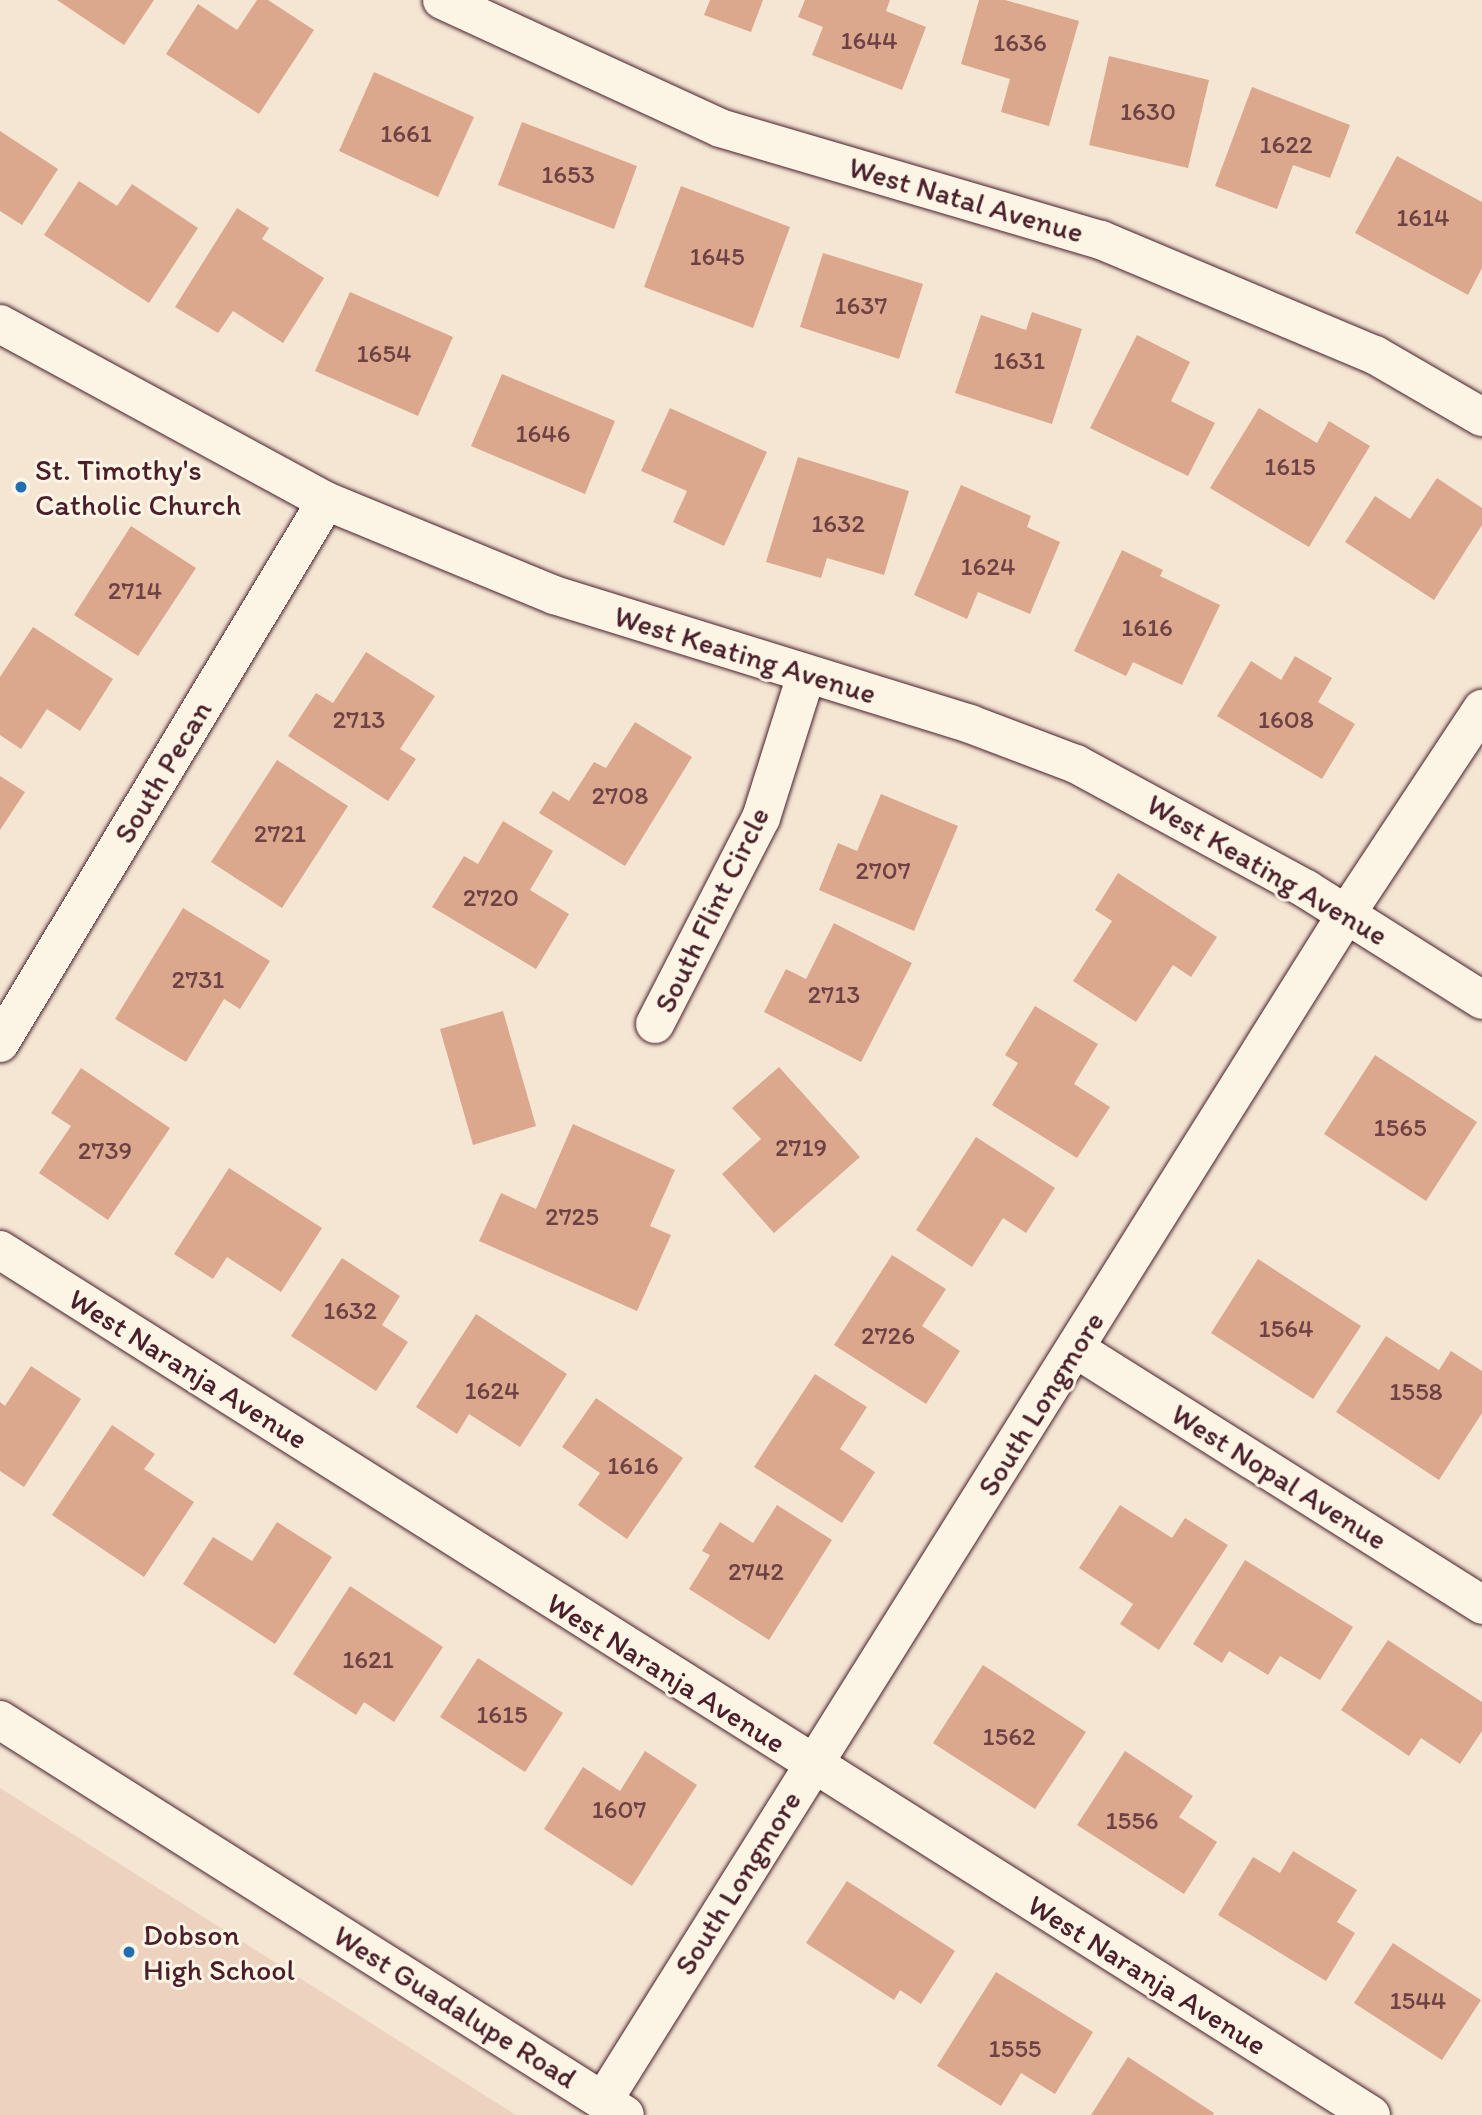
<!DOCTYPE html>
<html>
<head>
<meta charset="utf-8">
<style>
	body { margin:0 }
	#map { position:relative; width:1482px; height:2115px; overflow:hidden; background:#f5e6d4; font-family:Itim,sans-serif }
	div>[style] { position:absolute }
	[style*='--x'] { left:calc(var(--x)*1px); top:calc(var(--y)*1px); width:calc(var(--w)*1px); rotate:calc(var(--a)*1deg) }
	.built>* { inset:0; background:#edd3bf }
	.building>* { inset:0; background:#dba88e }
	.roads { filter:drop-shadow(0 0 2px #4a1f2b) drop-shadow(0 0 2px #4a1f2b) }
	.minor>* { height:38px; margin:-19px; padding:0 19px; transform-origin:19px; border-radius:19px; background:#fcf5e5 }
	.major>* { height:38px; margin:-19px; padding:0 19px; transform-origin:19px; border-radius:19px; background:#fcf5e5 }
	.dots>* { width:19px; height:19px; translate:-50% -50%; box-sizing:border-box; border:4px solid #fcf5e5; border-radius:50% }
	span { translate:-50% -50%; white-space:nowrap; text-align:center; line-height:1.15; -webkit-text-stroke:6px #fcf5e5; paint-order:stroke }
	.number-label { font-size:26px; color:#6e4144 }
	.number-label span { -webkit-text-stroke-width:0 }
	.street-label { font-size:30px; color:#4a1f2b }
	.poi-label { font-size:30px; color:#4a1f2b }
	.left { translate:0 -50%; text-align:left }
</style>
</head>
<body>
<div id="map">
	<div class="built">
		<i style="clip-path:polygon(0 1788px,516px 2115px,0 2115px)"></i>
	</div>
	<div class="building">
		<i style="clip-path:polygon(57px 0,154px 0,124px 45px)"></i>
		<i style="clip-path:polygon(257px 0,268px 0,314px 30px,259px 114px,166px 54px,198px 4px,237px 30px)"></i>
		<i style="clip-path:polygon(710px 0,763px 0,751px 32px,704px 15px)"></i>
		<i style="clip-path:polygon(805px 0,890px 0,886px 11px,926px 27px,902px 90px,812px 55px,823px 27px,798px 17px)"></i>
		<i style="clip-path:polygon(979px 0,1005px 0,1079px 21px,1049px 126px,1001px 112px,1010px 79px,961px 64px)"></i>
		<i style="clip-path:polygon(1109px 56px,1209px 80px,1188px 168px,1089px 145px)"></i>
		<i style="clip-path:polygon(374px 72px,474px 117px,438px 197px,339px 151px)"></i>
		<i style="clip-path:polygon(1252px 87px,1350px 125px,1330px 178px,1293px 165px,1277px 209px,1215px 186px)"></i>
		<i style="clip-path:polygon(522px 122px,637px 166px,614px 229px,498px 185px)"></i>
		<i style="clip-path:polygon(0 131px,58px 169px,22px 225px,0 211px)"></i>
		<i style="clip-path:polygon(1397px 156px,1482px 202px,1482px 268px,1468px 295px,1355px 233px)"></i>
		<i style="clip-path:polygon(79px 181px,117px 206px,132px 184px,198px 228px,149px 303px,44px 235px)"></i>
		<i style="clip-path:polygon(681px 186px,790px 227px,753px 328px,644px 287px)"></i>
		<i style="clip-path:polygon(237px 208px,269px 228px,262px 239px,324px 278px,283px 343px,233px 311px,218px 333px,175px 307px)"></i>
		<i style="clip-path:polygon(823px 253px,923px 284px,899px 359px,800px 327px)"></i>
		<i style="clip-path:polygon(350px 292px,453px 337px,418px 416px,315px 371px)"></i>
		<i style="clip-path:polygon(1032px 312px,1082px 329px,1052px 424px,955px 393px,981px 315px,1026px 330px)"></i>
		<i style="clip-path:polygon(1137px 335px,1190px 362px,1171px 401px,1215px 423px,1188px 476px,1090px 428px)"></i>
		<i style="clip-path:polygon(502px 374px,615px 421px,585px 494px,471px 446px)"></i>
		<i style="clip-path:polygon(670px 408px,767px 452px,724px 546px,673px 522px,687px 491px,641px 471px)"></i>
		<i style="clip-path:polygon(1259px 408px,1317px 443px,1329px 421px,1370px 446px,1309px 547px,1210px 488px)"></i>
		<i style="clip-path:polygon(798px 457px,909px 491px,884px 575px,827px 558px,821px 578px,766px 562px)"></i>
		<i style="clip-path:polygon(1437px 478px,1482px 508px,1482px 525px,1434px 600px,1345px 542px,1375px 496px,1410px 519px)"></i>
		<i style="clip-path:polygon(961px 485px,1031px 516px,1027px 527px,1060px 542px,1030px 614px,978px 592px,967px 619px,914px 595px)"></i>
		<i style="clip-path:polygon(131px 526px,196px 568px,138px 656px,74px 615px)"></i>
		<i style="clip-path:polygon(1122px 550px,1163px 570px,1160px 576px,1220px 605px,1182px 685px,1133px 662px,1126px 676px,1074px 651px)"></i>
		<i style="clip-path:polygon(33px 627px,113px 679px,80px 731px,47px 709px,21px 749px,0 735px,0 677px)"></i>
		<i style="clip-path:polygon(366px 652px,435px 696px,400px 749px,416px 759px,388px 801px,288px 736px,316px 693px,333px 703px)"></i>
		<i style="clip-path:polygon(1295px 656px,1332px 678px,1318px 702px,1355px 724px,1322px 779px,1217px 716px,1251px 661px,1281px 680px)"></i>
		<i style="clip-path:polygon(635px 722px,692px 757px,625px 866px,539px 813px,553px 791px,569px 801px,594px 762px,606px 768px)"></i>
		<i style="clip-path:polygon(277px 760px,348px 806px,282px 908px,211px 862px)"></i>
		<i style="clip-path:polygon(0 776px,25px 792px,0 830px)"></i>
		<i style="clip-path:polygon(881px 794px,958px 826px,914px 931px,819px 890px,838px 843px,857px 851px)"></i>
		<i style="clip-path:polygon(503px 821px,553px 851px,530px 890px,569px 914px,536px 969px,432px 907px,464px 856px,478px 864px)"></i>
		<i style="clip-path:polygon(1118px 873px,1217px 937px,1191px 977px,1173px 965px,1136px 1022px,1073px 981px,1112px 921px,1095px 910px)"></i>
		<i style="clip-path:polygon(183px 908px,270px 961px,240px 1009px,224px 999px,186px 1062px,115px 1019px)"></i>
		<i style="clip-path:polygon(834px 923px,912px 963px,861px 1062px,764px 1012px,786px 969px,806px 979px)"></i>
		<i style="clip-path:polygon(1035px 1006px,1098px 1044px,1074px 1084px,1110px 1107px,1077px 1158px,992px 1105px,1018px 1063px,1005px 1055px)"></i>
		<i style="clip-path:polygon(503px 1011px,536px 1126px,473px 1145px,440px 1029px)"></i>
		<i style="clip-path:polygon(1375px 1055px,1477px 1122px,1426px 1201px,1324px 1134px)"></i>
		<i style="clip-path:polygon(779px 1067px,860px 1157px,774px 1233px,722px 1174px,761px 1139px,732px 1108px)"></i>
		<i style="clip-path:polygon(81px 1068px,170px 1128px,108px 1220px,39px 1173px,71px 1126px,51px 1113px)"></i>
		<i style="clip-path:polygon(573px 1124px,675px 1170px,650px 1226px,671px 1235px,637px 1311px,479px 1241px,501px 1193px,536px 1209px)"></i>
		<i style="clip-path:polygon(976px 1137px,1055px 1188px,1026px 1233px,1003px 1218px,972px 1267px,916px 1230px)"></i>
		<i style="clip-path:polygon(229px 1168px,322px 1228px,281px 1292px,227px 1257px,213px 1279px,174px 1254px)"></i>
		<i style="clip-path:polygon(892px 1255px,946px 1289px,922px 1326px,960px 1351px,926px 1404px,834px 1345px)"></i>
		<i style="clip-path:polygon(342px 1258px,400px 1296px,382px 1325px,408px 1342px,376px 1391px,291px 1336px)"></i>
		<i style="clip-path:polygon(1258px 1259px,1361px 1326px,1313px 1399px,1211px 1333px)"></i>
		<i style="clip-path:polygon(476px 1314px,567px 1374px,520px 1447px,469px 1414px,457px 1434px,416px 1407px)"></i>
		<i style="clip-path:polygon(1386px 1336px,1439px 1370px,1451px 1351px,1482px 1371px,1482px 1413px,1439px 1480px,1336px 1412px)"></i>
		<i style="clip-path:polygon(31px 1366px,81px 1399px,24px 1487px,0 1471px,0 1402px,5px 1406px)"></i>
		<i style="clip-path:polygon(815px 1374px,867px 1407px,840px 1449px,875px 1472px,842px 1523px,754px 1467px)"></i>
		<i style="clip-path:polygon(596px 1398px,683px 1458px,627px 1539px,578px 1505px,600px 1473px,562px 1447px)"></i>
		<i style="clip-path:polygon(112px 1425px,155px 1454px,144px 1469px,194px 1502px,144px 1577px,52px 1515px)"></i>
		<i style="clip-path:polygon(777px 1505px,832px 1540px,769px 1640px,689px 1589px,710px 1555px,702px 1551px,720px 1522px,753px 1543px)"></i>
		<i style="clip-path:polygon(1120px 1505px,1172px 1538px,1185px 1518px,1228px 1545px,1159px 1650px,1120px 1624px,1133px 1604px,1079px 1568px)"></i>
		<i style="clip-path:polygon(277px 1522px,332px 1557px,275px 1644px,183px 1584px,213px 1537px,252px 1561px)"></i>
		<i style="clip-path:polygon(1245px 1560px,1353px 1627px,1320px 1680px,1280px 1656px,1268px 1675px,1229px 1651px,1222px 1663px,1193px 1644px)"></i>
		<i style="clip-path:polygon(350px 1586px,443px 1647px,394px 1722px,364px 1702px,356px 1715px,293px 1674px)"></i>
		<i style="clip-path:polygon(1388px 1640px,1482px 1702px,1482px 1731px,1460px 1764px,1421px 1738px,1409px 1756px,1341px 1710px)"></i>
		<i style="clip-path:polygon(478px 1658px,563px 1713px,525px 1772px,440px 1717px)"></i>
		<i style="clip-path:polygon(983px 1665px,1086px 1732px,1035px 1809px,933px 1743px)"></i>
		<i style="clip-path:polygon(645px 1751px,697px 1785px,632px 1886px,544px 1829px,583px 1767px,620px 1791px)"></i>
		<i style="clip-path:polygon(1125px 1751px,1193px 1796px,1179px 1817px,1217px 1842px,1184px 1894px,1077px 1825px)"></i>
		<i style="clip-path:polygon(1293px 1851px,1357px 1890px,1337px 1922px,1355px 1933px,1326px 1981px,1218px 1915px,1253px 1857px,1280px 1873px)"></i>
		<i style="clip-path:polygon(847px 1881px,955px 1951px,921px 2004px,900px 1990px,894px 2000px,806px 1943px)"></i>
		<i style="clip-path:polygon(1393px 1943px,1481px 2000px,1442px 2060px,1354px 2003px)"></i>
		<i style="clip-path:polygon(996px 1972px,1093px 2032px,1055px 2094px,1021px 2073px,1001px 2106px,937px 2066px)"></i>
		<i style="clip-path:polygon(1128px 2057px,1214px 2113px,1213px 2115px,1091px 2115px)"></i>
	</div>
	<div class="roads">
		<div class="minor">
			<i style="--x:442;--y:0;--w:306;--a:24.7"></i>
			<i style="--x:720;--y:128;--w:397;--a:16.4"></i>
			<i style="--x:1101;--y:240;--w:297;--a:22.8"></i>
			<i style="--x:1375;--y:355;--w:124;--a:30.1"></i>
			<i style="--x:0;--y:324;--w:371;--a:28.5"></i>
			<i style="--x:326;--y:501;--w:247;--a:22.4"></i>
			<i style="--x:554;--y:595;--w:436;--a:17.2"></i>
			<i style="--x:970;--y:724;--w:113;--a:20.7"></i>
			<i style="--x:1076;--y:764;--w:262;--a:28.5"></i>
			<i style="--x:1306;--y:889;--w:208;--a:32.2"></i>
			<i style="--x:655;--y:1024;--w:232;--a:-62.8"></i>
			<i style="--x:761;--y:818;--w:150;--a:-72.5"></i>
			<i style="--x:0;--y:1043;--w:632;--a:-58.97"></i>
			<i style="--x:0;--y:1250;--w:1621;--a:32.25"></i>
			<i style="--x:1076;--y:1349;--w:480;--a:32.2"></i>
			<i style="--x:603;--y:2101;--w:1402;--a:-57.94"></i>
			<i style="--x:1347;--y:913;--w:245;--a:-56.5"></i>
		</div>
		<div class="major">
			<i style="--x:0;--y:1720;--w:739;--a:32.29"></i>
		</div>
	</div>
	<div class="dots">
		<i style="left:21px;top:487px;background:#1f6fb2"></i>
		<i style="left:129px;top:1952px;background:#1f6fb2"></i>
	</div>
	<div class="number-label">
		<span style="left:869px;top:41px">1644</span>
		<span style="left:1020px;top:43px">1636</span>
		<span style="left:1148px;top:112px">1630</span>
		<span style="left:406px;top:134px">1661</span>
		<span style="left:1286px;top:145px">1622</span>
		<span style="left:568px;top:175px">1653</span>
		<span style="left:1423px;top:218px">1614</span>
		<span style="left:717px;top:257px">1645</span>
		<span style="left:861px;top:306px">1637</span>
		<span style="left:384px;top:354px">1654</span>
		<span style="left:1019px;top:361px">1631</span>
		<span style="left:543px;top:434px">1646</span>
		<span style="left:1290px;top:467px">1615</span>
		<span style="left:838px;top:524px">1632</span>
		<span style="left:988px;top:567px">1624</span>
		<span style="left:135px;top:591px">2714</span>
		<span style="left:1147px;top:628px">1616</span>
		<span style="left:359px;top:720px">2713</span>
		<span style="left:1286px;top:720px">1608</span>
		<span style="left:620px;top:796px">2708</span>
		<span style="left:280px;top:834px">2721</span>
		<span style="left:883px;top:871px">2707</span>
		<span style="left:491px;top:898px">2720</span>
		<span style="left:198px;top:980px">2731</span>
		<span style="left:834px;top:995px">2713</span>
		<span style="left:1400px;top:1128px">1565</span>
		<span style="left:801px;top:1148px">2719</span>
		<span style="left:105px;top:1151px">2739</span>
		<span style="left:572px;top:1217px">2725</span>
		<span style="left:350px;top:1311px">1632</span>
		<span style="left:1286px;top:1329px">1564</span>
		<span style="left:888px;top:1336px">2726</span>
		<span style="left:492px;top:1391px">1624</span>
		<span style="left:1416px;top:1392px">1558</span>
		<span style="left:633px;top:1466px">1616</span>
		<span style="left:756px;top:1572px">2742</span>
		<span style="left:368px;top:1660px">1621</span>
		<span style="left:502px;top:1715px">1615</span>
		<span style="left:1009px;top:1737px">1562</span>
		<span style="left:619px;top:1810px">1607</span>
		<span style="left:1132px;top:1821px">1556</span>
		<span style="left:1418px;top:2001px">1544</span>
		<span style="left:1015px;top:2049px">1555</span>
	</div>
	<div class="street-label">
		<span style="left:966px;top:200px;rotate:16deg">West Natal Avenue</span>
		<span style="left:745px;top:655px;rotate:17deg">West Keating Avenue</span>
		<span style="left:163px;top:772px;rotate:-59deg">South Pecan</span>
		<span style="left:1267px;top:870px;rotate:30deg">West Keating Avenue</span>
		<span style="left:712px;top:910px;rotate:-64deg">South Flint Circle</span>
		<span style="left:188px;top:1369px;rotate:32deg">West Naranja Avenue</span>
		<span style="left:1041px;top:1404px;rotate:-58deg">South Longmore</span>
		<span style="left:1279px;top:1477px;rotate:32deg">West Nopal Avenue</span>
		<span style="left:666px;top:1673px;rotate:32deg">West Naranja Avenue</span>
		<span style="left:738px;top:1883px;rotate:-58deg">South Longmore</span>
		<span style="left:1147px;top:1975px;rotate:32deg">West Naranja Avenue</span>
		<span style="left:455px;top:2007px;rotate:32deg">West Guadalupe Road</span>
	</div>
	<div class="poi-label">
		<span class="left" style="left:35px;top:487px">St. Timothy's<br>Catholic Church</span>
		<span class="left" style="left:143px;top:1952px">Dobson<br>High School</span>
	</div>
</div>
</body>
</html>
